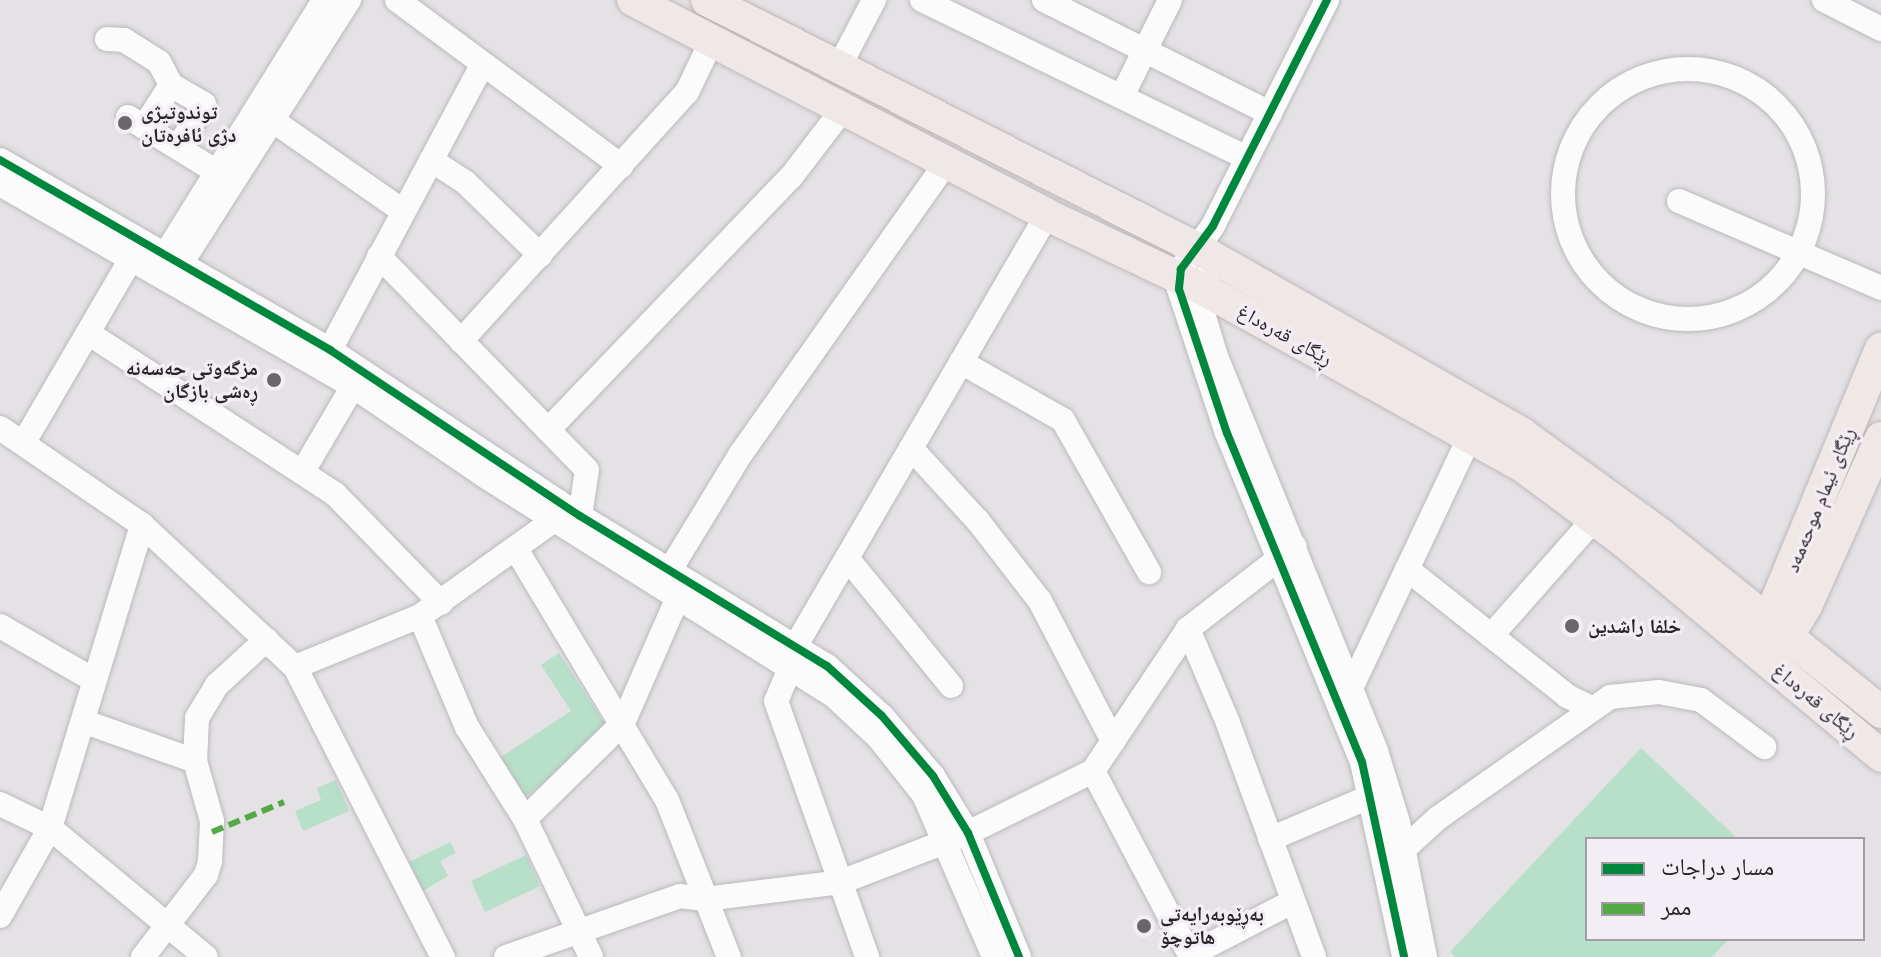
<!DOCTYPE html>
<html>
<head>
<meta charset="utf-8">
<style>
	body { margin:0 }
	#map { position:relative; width:1881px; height:957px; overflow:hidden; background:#e5e2e6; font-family:Montserrat,"Noto Naskh Arabic",sans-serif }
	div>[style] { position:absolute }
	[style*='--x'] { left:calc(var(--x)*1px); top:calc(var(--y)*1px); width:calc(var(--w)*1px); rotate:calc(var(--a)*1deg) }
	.green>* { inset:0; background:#b7dfca }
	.roads { filter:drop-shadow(0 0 2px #bbb9bc) drop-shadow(0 0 2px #bbb9bc) }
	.minor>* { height:24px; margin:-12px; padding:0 12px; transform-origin:12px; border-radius:12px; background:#fbfbfb }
	.minor>.ring { margin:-12px; padding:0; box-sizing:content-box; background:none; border:24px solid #fbfbfb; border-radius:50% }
	.major>* { height:32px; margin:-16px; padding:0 16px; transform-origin:16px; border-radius:16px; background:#f0e7e7 }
	.quiet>* { height:6px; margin-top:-3px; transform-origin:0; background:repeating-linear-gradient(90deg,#53aa44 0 12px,transparent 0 18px) }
	.cycleway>* { height:8px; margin:-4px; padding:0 4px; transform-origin:4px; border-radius:4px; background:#00873e }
	.dots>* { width:22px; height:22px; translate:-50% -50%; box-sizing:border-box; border:4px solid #f3eef5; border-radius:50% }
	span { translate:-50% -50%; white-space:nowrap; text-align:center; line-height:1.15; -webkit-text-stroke:6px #f3eef5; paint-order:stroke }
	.poi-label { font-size:20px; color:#262426; font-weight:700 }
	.left { translate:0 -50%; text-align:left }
	.right { translate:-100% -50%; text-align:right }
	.street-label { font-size:20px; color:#262426 }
	.legend { position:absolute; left:1585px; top:837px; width:280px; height:104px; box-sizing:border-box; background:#f3eef5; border:2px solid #a19da2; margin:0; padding:10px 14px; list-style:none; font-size:24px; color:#262426 }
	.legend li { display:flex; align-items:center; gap:16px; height:40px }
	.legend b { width:40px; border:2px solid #a19da2 }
</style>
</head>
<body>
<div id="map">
	<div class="green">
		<i style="clip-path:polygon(559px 653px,605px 724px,566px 770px,523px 798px,498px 759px,571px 711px,541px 665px)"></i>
		<i style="clip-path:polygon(1641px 748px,1738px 839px,1587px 839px,1587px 939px,1729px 939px,1712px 957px,1455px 957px,1450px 952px)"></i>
		<i style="clip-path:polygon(336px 780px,349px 811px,303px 831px,295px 811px,321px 800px,317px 788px)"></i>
		<i style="clip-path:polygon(450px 842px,456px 853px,440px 861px,448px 876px,423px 891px,409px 862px)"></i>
		<i style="clip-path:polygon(526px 855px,540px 886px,485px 912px,471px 881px)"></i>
	</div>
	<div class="roads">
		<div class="minor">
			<i style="--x:397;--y:0;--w:279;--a:36.5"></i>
			<i style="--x:922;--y:0;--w:361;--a:25.9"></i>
			<i style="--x:1044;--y:0;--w:253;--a:26.6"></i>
			<i style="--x:1327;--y:0;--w:253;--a:116.8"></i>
			<i style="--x:1213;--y:226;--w:54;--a:126.7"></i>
			<i style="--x:1181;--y:269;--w:20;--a:96"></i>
			<i style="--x:1179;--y:289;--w:152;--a:71.6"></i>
			<i style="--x:1227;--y:433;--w:356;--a:67.7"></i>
			<i style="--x:1362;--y:762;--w:199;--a:77.8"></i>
			<i style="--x:1824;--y:0;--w:64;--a:27"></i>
			<i style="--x:107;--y:39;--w:17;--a:3"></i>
			<i style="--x:124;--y:40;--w:41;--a:32.2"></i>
			<i style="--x:159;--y:62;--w:26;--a:62"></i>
			<i style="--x:839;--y:67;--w:76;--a:-62.4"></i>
			<i class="ring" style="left:1563px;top:69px;width:226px;height:226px"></i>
			<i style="--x:1122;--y:96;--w:107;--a:-63.4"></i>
			<i style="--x:128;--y:117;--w:105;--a:31.7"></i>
			<i style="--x:272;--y:120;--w:160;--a:34.8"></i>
			<i style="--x:144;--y:127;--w:50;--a:-57.3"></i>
			<i style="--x:171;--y:85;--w:38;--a:30"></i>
			<i style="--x:204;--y:104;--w:51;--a:120.6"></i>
			<i style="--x:0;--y:160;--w:381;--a:29.9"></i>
			<i style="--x:330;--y:350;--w:300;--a:33.6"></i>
			<i style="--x:580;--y:516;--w:289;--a:31.3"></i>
			<i style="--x:827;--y:666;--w:74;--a:42.3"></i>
			<i style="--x:882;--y:716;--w:79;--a:49.6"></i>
			<i style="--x:933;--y:776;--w:67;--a:58.4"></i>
			<i style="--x:968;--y:833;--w:134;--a:67.6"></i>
			<i style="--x:431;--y:160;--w:40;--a:32.9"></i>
			<i style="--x:465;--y:182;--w:105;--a:44.2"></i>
			<i style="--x:0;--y:184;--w:407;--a:29.8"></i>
			<i style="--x:353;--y:386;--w:160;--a:34.3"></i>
			<i style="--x:485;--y:476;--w:411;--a:32.2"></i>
			<i style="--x:833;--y:695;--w:63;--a:43.1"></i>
			<i style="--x:879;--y:738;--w:73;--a:51.7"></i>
			<i style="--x:924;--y:795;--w:176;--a:66.6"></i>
			<i style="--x:1679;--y:201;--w:220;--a:23.3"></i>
			<i style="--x:379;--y:256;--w:298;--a:45.8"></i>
			<i style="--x:587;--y:470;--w:47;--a:98.7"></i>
			<i style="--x:158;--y:266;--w:314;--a:-58"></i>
			<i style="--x:175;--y:273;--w:324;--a:-57.5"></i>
			<i style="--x:1207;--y:275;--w:42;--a:94.1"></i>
			<i style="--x:1204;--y:317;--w:39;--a:73"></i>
			<i style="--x:1215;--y:354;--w:428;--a:67.9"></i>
			<i style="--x:1376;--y:751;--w:74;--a:72.8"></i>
			<i style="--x:1398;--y:822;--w:138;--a:78.7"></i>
			<i style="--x:88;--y:333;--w:295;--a:33.1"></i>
			<i style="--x:335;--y:494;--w:152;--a:45.8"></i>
			<i style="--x:461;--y:341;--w:336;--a:-47.8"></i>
			<i style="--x:687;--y:92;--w:58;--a:-64.3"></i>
			<i style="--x:330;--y:350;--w:324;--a:-61.9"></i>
			<i style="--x:961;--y:362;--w:117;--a:29.6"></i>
			<i style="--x:1063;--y:420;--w:175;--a:60.5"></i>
			<i style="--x:0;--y:428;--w:172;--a:34.3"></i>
			<i style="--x:142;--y:525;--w:209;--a:42.9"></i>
			<i style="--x:295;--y:667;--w:326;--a:63"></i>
			<i style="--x:548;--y:430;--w:351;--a:-46.2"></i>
			<i style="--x:791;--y:177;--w:86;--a:-52.6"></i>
			<i style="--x:24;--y:442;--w:214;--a:-59.7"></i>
			<i style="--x:911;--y:448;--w:99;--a:47.5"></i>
			<i style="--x:978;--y:521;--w:101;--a:52.2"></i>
			<i style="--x:1040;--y:601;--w:158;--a:62.5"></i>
			<i style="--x:303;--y:471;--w:99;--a:-59.5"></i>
			<i style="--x:516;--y:549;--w:293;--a:59"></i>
			<i style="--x:667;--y:800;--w:169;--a:68.5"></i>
			<i style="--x:847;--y:558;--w:165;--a:50.9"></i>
			<i style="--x:1407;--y:569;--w:204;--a:38.4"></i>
			<i style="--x:1567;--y:696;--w:25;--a:26"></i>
			<i style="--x:670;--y:570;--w:135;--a:-58.7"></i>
			<i style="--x:740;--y:455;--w:357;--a:-54.8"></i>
			<i style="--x:420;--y:616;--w:121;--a:67.1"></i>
			<i style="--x:467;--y:727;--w:109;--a:57.8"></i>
			<i style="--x:525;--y:819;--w:153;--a:64.4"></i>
			<i style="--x:0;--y:626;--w:106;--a:29.9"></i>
			<i style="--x:1188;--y:629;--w:102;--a:66.9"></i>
			<i style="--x:1228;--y:723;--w:249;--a:69.8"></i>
			<i style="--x:1491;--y:636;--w:156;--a:-48.6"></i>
			<i style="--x:795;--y:647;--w:500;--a:-59.74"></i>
			<i style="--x:791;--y:666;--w:38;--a:113"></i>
			<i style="--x:776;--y:701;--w:272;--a:70.4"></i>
			<i style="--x:295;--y:667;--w:135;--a:-22.2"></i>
			<i style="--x:420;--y:616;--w:165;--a:-35.6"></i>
			<i style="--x:1351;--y:688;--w:276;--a:-64.7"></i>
			<i style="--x:85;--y:722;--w:117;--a:19.5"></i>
			<i style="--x:1093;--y:771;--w:210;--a:62.2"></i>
			<i style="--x:0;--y:804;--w:55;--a:25.6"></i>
			<i style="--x:50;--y:828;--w:202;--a:39.6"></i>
			<i style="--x:525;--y:819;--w:137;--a:-44.4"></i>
			<i style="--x:623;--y:723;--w:137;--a:-66.4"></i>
			<i style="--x:1270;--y:839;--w:111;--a:-22.9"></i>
			<i style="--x:1404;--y:849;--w:46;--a:-42.4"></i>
			<i style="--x:1438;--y:818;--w:210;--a:-35.1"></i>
			<i style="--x:1610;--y:697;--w:49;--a:-5.8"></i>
			<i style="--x:1659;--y:692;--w:43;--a:10.8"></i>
			<i style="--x:1701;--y:700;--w:79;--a:36.7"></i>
			<i style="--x:0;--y:916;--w:101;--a:-60.4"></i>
			<i style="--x:50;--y:828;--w:317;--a:-73.1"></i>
			<i style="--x:1190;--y:955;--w:115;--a:-27.5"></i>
			<i style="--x:143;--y:957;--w:103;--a:-52.5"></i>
			<i style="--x:206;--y:875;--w:15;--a:-74"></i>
			<i style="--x:210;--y:861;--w:40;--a:-87.1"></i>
			<i style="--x:212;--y:821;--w:62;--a:-105.8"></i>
			<i style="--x:195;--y:761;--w:43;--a:-87.3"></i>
			<i style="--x:197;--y:718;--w:39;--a:-59"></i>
			<i style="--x:217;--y:685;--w:67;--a:-42.6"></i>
			<i style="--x:506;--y:957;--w:184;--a:-19.3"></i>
			<i style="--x:680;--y:896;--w:25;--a:7"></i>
			<i style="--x:705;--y:899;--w:137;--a:-7.1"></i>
			<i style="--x:841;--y:882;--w:136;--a:-21.1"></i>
			<i style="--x:968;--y:833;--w:140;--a:-26.4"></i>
			<i style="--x:1093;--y:771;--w:171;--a:-56.2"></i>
			<i style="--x:1188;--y:629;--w:135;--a:-37.8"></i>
		</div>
		<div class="major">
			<i style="--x:633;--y:0;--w:466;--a:27.4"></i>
			<i style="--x:1047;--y:215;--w:173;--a:25.4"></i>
			<i style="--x:1203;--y:289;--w:363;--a:29"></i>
			<i style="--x:1521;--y:465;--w:124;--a:36.5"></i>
			<i style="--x:1621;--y:539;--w:339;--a:39.8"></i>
			<i style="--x:707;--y:0;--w:553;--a:26.89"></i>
			<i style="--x:1200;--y:250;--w:371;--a:29.7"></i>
			<i style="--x:1522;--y:434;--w:170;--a:35.9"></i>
			<i style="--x:1660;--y:534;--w:284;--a:38.8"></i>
			<i style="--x:1762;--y:636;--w:311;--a:-67.5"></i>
			<i style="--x:1777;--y:653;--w:55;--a:-58.3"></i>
			<i style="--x:1806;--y:606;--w:184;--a:-65.9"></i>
		</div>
	</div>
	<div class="quiet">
		<i style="--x:212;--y:832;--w:78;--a:-22.6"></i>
	</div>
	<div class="cycleway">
		<i style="--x:1327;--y:0;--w:253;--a:116.8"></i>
		<i style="--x:1213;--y:226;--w:54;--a:126.7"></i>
		<i style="--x:1181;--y:269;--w:20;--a:96"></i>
		<i style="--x:1179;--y:289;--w:152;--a:71.6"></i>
		<i style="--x:1227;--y:433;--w:356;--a:67.7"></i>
		<i style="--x:1362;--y:762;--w:199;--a:77.8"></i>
		<i style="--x:0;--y:160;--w:381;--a:29.9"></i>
		<i style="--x:330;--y:350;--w:300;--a:33.6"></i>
		<i style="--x:580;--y:516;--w:289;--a:31.3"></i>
		<i style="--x:827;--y:666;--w:74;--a:42.3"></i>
		<i style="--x:882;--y:716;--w:79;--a:49.6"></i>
		<i style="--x:933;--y:776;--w:67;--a:58.4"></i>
		<i style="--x:968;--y:833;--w:134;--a:67.6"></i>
	</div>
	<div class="dots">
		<i style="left:125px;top:123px;background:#696669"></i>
		<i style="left:274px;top:380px;background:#696669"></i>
		<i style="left:1572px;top:626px;background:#696669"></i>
		<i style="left:1144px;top:926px;background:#696669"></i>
	</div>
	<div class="poi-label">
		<span class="left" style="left:141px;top:124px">توندوتیژی<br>دژی ئافرەتان</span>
		<span class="right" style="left:258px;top:380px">مزگەوتی حەسەنە<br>ڕەشی بازگان</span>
		<span class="left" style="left:1588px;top:626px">خلفا راشدين</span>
		<span class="left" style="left:1160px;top:926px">بەڕێوبەرایەتی<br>هاتوچۆ</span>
	</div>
	<div class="street-label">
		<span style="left:1285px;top:335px;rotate:29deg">ڕێگای قەرەداغ</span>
		<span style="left:1820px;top:500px;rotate:-68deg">ڕێگای ئیمام موحەمەد</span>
		<span style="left:1816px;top:701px;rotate:40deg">ڕێگای قەرەداغ</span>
	</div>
	<ul class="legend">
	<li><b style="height:10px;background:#00873e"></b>مسار دراجات</li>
	<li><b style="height:10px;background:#53aa44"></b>ممر</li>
	</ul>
</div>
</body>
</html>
